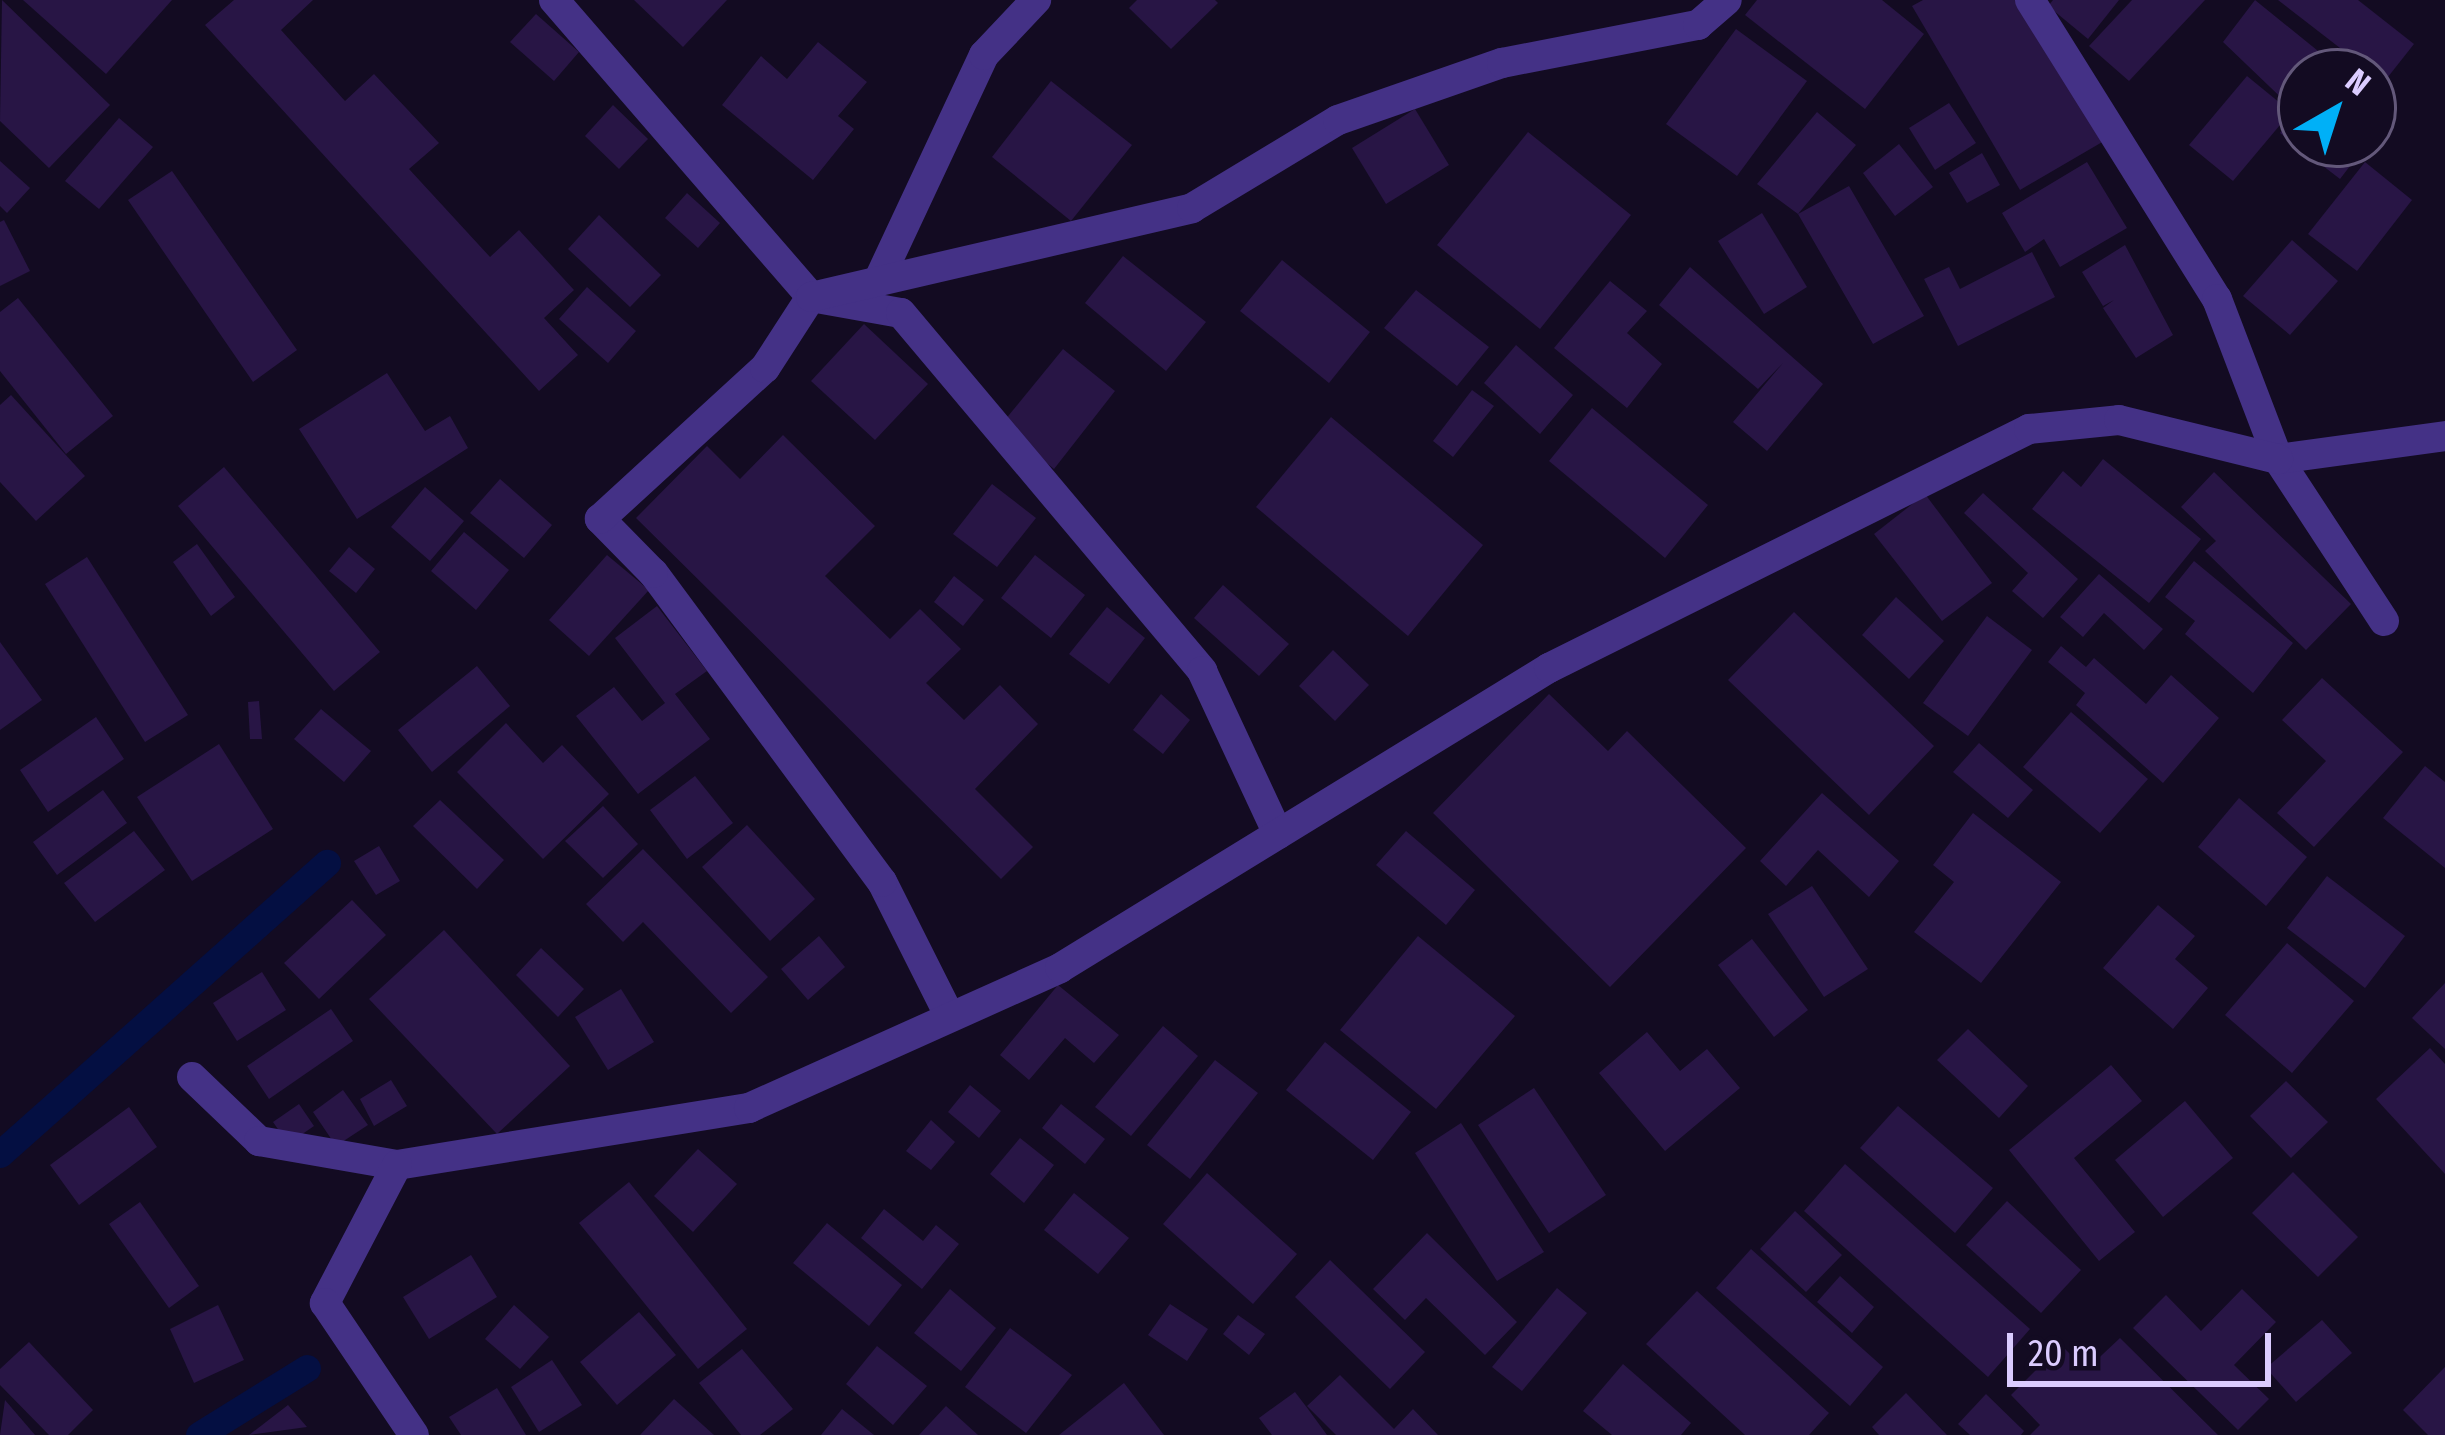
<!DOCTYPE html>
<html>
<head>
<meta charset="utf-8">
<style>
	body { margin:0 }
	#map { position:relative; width:2445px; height:1435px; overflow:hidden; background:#130b22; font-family:"Fira Sans Condensed",sans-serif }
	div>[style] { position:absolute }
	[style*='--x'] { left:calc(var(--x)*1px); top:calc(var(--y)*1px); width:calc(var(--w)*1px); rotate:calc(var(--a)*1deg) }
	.stream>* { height:27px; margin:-13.5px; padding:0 13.5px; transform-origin:13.5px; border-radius:13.5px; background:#040f42 }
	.building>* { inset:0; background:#281545 }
	.street>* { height:30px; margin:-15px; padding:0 15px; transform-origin:15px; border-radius:15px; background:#443186 }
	span { translate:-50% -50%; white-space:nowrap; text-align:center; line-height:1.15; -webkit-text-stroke:10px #130b22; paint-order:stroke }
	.north { position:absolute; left:2277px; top:48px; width:120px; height:120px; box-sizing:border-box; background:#130b22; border:3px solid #63587a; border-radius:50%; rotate:39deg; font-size:33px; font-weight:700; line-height:48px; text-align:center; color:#dbccff }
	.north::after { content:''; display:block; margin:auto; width:42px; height:54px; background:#00b0f7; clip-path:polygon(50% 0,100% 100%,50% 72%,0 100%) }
	.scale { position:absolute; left:2007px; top:1333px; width:264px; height:54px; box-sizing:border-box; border:6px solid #dbccff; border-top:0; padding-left:15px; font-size:36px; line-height:42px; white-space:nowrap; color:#dbccff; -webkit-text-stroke:9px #130b22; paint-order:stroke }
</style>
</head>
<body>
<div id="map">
	<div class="stream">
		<i style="--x:0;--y:1154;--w:438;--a:-41.7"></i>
		<i style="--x:199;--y:1435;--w:127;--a:-31.8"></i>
	</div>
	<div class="building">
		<i style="clip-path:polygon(2px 0,110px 105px,49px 168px,0 121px)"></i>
		<i style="clip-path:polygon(23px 0,172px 0,106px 74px)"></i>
		<i style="clip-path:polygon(234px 0,313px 0,281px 30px,345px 101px,374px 74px,439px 143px,409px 169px,490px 257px,519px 230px,574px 290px,544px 318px,578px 355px,539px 391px,205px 25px)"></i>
		<i style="clip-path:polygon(634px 0,727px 0,683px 47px)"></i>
		<i style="clip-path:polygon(1137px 0,1215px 0,1218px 3px,1171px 49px,1129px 8px)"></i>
		<i style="clip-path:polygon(1757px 0,1882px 0,1924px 34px,1865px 109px,1745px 15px)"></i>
		<i style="clip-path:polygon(1923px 0,2020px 0,2104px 141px,2020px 190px,1912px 6px)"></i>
		<i style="clip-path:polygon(2053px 0,2119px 0,2088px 39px,2048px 6px)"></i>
		<i style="clip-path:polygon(2132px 0,2205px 0,2129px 81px,2089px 46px)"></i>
		<i style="clip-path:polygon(2255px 0,2344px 72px,2301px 72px,2301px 144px,2367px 144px,2340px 179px,2280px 133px,2296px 112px,2223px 42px)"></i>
		<i style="clip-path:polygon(2278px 0,2358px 0,2414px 44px,2384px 82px)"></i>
		<i style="clip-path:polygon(536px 14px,579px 52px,554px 81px,510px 42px)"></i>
		<i style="clip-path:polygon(1736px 29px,1807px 81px,1737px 176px,1666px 124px)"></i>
		<i style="clip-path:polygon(818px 42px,867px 82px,838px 116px,854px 129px,813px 180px,722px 105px,761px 56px,787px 79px)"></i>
		<i style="clip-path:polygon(2247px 76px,2291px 112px,2233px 181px,2189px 145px)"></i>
		<i style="clip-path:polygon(1051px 81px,1132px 145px,1071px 221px,992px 157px)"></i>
		<i style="clip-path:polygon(2373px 94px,2394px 110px,2373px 137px)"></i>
		<i style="clip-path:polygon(1949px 103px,1976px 143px,1935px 170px,1909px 128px)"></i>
		<i style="clip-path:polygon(613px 105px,648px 139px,619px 169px,585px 136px)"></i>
		<i style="clip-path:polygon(1415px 109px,1449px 165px,1386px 204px,1352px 148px)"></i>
		<i style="clip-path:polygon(1817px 112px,1856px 145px,1798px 214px,1849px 186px,1924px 316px,1873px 344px,1798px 214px,1757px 184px)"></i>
		<i style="clip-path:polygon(119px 118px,153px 147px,99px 209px,65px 181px)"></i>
		<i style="clip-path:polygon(1528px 132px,1631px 215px,1540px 329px,1437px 245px)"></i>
		<i style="clip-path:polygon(1899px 144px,1933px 187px,1895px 216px,1863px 173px)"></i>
		<i style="clip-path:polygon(1982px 153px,2000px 185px,1967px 203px,1949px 173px)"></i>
		<i style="clip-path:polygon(0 161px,30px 188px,7px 213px,0 206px)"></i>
		<i style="clip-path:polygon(2087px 162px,2127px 228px,2060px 267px,2044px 239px,2025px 252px,2002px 213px)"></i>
		<i style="clip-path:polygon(2365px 162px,2412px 200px,2357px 271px,2308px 234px)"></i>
		<i style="clip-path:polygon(172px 171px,297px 350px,253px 382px,128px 200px)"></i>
		<i style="clip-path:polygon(687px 193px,720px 223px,698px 248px,665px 218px)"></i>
		<i style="clip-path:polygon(1762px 213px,1807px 287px,1764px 314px,1718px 241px)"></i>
		<i style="clip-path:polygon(599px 215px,661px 275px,630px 307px,568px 249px)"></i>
		<i style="clip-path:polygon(4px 220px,30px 271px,0 286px,0 222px)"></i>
		<i style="clip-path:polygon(2292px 240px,2338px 281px,2290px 335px,2243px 296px)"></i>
		<i style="clip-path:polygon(2125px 245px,2173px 335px,2136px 358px,2103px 308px,2114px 300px,2103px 306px,2082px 272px)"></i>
		<i style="clip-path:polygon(2032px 252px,2055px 297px,1958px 346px,1924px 279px,1949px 267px,1960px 289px)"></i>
		<i style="clip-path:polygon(1123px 256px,1206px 322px,1166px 371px,1085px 303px)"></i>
		<i style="clip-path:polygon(1282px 260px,1370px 332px,1329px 383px,1240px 311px)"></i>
		<i style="clip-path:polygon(1690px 267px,1823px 384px,1767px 451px,1733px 422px,1783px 363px,1758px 389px,1659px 305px)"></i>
		<i style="clip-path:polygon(1610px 281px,1647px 311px,1627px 333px,1662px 364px,1627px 408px,1554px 348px)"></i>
		<i style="clip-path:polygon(587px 287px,636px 331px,608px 363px,559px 319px)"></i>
		<i style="clip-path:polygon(1416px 290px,1489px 347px,1457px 386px,1384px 328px)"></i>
		<i style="clip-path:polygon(18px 298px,113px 416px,66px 454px,0 371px,0 312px)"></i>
		<i style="clip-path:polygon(864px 324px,928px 384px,875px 440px,811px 381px)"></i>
		<i style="clip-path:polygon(1516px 345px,1573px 395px,1540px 434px,1484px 383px)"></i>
		<i style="clip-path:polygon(1063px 349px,1115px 391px,1054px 469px,1000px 426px)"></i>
		<i style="clip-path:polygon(387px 373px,425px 431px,450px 416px,468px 448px,357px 519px,299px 429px)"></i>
		<i style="clip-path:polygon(1472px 390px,1494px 406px,1453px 457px,1433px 441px)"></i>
		<i style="clip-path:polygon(11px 395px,85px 476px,36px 521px,0 482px,0 405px)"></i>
		<i style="clip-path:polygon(1592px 408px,1708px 505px,1665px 558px,1549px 461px)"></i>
		<i style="clip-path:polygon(1331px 417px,1483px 545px,1408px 636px,1256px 507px)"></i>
		<i style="clip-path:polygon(783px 435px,875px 526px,825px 576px,890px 639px,920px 609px,961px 649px,926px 683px,964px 720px,1000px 685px,1038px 724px,975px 789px,1033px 847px,1001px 879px,636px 518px,707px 446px,740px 479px)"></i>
		<i style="clip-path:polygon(2103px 459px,2201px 539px,2149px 603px,2032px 509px,2063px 471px,2081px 487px)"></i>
		<i style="clip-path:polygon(224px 467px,380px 652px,334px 691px,178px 506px)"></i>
		<i style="clip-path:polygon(2214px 472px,2351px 604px,2306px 650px,2205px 551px,2216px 541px,2181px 507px)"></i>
		<i style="clip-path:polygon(500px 479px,552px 525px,524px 558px,470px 513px)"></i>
		<i style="clip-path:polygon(992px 484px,1036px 518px,997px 567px,953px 534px)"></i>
		<i style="clip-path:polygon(425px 487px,464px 521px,430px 561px,391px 527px)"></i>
		<i style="clip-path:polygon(1983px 493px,2078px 579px,2043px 618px,2012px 591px,2028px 573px,1964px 513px)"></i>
		<i style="clip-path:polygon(1925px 494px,1992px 583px,1942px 621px,1874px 534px)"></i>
		<i style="clip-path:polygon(464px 532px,509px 570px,476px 610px,431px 571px)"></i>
		<i style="clip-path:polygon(197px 544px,235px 597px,211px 616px,173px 562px)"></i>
		<i style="clip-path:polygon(349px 547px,375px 569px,356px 593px,329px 571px)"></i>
		<i style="clip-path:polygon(607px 555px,649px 590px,589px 656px,549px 620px)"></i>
		<i style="clip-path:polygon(1035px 555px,1085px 595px,1051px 638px,1001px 598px)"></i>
		<i style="clip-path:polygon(87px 557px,188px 715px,145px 742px,45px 584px)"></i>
		<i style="clip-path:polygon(2194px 561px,2293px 643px,2253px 693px,2185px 634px,2195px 621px,2165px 597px)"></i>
		<i style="clip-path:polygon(2099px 574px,2163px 629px,2144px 650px,2104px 613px,2083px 637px,2060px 617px)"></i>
		<i style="clip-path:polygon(954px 576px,984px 600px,963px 626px,934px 602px)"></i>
		<i style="clip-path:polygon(1223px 585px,1289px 644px,1259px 676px,1194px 618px)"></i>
		<i style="clip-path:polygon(1896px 597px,1944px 641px,1909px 679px,1862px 635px)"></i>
		<i style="clip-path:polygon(657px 606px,707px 671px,675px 694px,710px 739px,638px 794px,576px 716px,614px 687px,642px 721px,665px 703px,615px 638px)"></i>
		<i style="clip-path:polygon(1107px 607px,1145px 638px,1109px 684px,1069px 654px)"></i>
		<i style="clip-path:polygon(1794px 612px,1934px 746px,1869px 815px,1728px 680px)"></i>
		<i style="clip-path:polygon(1987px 616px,2032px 650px,1968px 736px,1923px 703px)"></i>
		<i style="clip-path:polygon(0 642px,42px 700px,0 730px)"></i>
		<i style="clip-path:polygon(2061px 646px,2086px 667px,2094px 658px,2146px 704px,2171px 675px,2219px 718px,2163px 783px,2076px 705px,2085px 693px,2048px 662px)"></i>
		<i style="clip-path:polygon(1333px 650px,1369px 685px,1335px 721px,1299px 686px)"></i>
		<i style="clip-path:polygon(477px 666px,510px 706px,432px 772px,398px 730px)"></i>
		<i style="clip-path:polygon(2322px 678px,2403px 752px,2314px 847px,2277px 813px,2326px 761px,2282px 720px)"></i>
		<i style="clip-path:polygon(1161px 694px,1190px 720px,1163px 754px,1133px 730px)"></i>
		<i style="clip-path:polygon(1549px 694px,1608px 751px,1627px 731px,1746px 848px,1610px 987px,1433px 813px)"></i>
		<i style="clip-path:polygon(259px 701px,262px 739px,250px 739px,248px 702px)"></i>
		<i style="clip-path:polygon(321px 709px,371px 751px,344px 782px,294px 739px)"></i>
		<i style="clip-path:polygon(2071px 712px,2148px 779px,2100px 833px,2023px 767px)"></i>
		<i style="clip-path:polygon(96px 717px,124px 759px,48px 812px,20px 770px)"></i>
		<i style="clip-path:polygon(506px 723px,543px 763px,562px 745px,609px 794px,543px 859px,457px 772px)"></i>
		<i style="clip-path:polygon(1979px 743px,2033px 790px,2008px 818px,1953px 772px)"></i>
		<i style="clip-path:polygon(219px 744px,273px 829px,192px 881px,137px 797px)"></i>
		<i style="clip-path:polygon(2425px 766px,2445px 782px,2445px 868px,2383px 818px)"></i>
		<i style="clip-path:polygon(695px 776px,733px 823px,687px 859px,650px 810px)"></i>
		<i style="clip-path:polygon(103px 790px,127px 823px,57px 875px,33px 842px)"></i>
		<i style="clip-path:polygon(1822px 793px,1899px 861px,1869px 897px,1818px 850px,1786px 886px,1760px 861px)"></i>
		<i style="clip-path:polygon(2239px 798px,2307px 857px,2266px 906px,2198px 847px)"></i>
		<i style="clip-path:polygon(440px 800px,504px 860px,477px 889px,413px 826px)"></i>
		<i style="clip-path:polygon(603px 806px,638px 844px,603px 878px,565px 841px)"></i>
		<i style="clip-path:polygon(1973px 813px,2061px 882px,1981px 983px,1914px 932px,1954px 882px,1933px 865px)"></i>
		<i style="clip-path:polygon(747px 825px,815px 899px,770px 941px,702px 867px)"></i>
		<i style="clip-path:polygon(134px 831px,165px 870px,95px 922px,64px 883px)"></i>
		<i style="clip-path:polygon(1406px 831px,1475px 890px,1446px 925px,1376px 865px)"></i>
		<i style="clip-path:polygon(379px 846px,400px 881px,376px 895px,354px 861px)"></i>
		<i style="clip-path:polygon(643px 849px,768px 977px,731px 1013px,643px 922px,623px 942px,586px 904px)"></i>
		<i style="clip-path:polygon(2327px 876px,2405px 936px,2365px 988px,2287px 928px)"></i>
		<i style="clip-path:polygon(1812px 886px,1868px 969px,1824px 997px,1768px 914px)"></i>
		<i style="clip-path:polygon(352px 900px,386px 935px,319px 999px,284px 963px)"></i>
		<i style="clip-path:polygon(2158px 905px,2195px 936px,2175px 959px,2208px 988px,2173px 1029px,2103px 968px)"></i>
		<i style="clip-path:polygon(444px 930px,570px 1066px,497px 1134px,369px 999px)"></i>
		<i style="clip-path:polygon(819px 936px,845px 967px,808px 1000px,781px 969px)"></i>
		<i style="clip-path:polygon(1418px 936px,1515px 1016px,1436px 1109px,1340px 1030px)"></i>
		<i style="clip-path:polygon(1752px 939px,1808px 1010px,1774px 1037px,1718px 965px)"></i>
		<i style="clip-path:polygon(2287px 943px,2354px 1001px,2292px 1073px,2225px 1015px)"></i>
		<i style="clip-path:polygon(541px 948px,584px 989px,558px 1017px,516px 975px)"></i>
		<i style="clip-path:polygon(262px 972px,286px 1010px,237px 1041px,213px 1003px)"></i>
		<i style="clip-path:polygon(2445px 983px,2445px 1049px,2412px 1018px)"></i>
		<i style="clip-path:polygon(1058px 985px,1119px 1035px,1094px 1063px,1065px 1038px,1029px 1080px,1000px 1055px)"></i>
		<i style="clip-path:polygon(621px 989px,654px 1042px,608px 1070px,575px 1017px)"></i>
		<i style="clip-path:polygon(331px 1009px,353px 1041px,269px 1099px,247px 1066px)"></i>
		<i style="clip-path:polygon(1163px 1026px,1198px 1056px,1131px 1136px,1095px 1107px)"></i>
		<i style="clip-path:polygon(1968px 1029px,2028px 1086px,1999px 1118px,1937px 1060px)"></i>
		<i style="clip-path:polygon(1647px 1032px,1680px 1071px,1707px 1049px,1740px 1088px,1665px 1151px,1599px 1073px)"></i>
		<i style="clip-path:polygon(1325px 1042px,1411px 1112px,1373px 1160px,1286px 1090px)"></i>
		<i style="clip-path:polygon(2430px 1048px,2445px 1064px,2445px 1174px,2376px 1099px)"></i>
		<i style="clip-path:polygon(1215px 1060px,1258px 1093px,1190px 1179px,1147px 1145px)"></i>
		<i style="clip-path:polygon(2111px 1065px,2142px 1101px,2074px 1158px,2135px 1232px,2099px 1261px,2009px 1150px)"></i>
		<i style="clip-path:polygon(391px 1080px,407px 1106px,374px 1126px,360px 1099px)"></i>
		<i style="clip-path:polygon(2286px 1081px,2328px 1122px,2291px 1158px,2250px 1116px)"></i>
		<i style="clip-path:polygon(970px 1085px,1001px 1111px,979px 1138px,948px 1112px)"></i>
		<i style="clip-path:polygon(1534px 1088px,1606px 1195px,1549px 1233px,1478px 1125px)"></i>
		<i style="clip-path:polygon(343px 1090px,368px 1125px,336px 1146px,313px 1112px)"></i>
		<i style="clip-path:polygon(2185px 1101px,2233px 1158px,2163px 1217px,2115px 1160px)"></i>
		<i style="clip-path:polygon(299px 1104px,314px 1126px,288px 1144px,273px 1122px)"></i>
		<i style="clip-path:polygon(1061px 1104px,1105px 1139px,1085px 1164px,1042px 1128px)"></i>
		<i style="clip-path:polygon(1898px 1106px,1993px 1188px,1955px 1233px,1860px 1148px)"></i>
		<i style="clip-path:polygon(129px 1107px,157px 1147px,79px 1205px,50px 1165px)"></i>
		<i style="clip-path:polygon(931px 1120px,955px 1142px,931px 1170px,906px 1151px)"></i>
		<i style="clip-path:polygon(1461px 1123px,1544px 1252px,1497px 1281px,1415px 1153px)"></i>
		<i style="clip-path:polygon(1020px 1138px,1054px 1165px,1024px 1203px,990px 1174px)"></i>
		<i style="clip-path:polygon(698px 1149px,737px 1184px,693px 1232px,654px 1196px)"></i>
		<i style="clip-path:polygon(1845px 1164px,2030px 1329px,1988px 1377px,1804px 1211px)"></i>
		<i style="clip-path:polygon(2293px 1172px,2358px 1237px,2318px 1277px,2252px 1213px)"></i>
		<i style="clip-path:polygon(1207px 1173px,1297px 1254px,1253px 1304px,1163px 1224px)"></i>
		<i style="clip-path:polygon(629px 1182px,747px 1329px,698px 1369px,579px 1223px)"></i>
		<i style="clip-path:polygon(1074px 1193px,1129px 1238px,1098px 1274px,1044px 1230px)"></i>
		<i style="clip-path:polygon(2007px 1201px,2081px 1270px,2041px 1313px,1966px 1245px)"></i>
		<i style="clip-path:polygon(140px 1202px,199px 1286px,169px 1308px,109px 1224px)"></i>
		<i style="clip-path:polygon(884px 1209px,923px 1241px,936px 1225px,959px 1244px,922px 1289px,861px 1238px)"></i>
		<i style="clip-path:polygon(1795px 1211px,1842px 1255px,1806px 1292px,1760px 1249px)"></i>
		<i style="clip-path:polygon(827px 1223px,902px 1285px,869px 1326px,793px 1263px)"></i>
		<i style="clip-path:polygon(1427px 1233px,1517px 1322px,1485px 1355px,1426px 1298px,1405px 1320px,1373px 1289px)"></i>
		<i style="clip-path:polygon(1751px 1249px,1883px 1367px,1850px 1406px,1716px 1288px)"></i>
		<i style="clip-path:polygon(471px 1255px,497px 1297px,429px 1339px,403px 1297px)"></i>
		<i style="clip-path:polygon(1330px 1260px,1425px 1352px,1390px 1389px,1295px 1297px)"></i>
		<i style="clip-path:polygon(1840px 1276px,1874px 1307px,1852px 1333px,1817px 1302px)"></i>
		<i style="clip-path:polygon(1557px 1288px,1587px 1313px,1522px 1391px,1492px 1367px)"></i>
		<i style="clip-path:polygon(950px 1289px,996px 1328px,961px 1371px,914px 1333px)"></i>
		<i style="clip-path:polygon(2242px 1289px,2276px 1322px,2234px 1365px,2269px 1399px,2238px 1430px,2133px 1328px,2166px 1295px,2201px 1331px)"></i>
		<i style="clip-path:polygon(1697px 1291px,1829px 1413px,1809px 1435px,1745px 1435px,1646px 1344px)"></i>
		<i style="clip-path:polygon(1170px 1304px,1208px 1329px,1187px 1361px,1148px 1335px)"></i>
		<i style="clip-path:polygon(218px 1305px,244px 1360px,194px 1383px,170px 1329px)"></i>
		<i style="clip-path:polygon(514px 1305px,549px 1337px,520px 1369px,485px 1339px)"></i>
		<i style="clip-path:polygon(639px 1312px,676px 1355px,617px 1405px,580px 1362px)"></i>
		<i style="clip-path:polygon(1238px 1315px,1265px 1334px,1249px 1355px,1223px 1334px)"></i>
		<i style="clip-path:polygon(2322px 1320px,2352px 1353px,2296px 1402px,2266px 1368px)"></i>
		<i style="clip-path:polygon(1010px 1328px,1072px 1375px,1026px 1433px,965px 1387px)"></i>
		<i style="clip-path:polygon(2120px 1338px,2218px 1435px,2030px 1435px,2040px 1425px,2011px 1395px,2061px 1345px,2086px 1370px)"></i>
		<i style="clip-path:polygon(29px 1342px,93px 1410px,68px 1435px,49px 1435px,0 1385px,0 1369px)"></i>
		<i style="clip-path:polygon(877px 1346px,927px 1386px,893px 1425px,846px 1384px)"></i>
		<i style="clip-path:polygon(742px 1349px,793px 1409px,760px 1435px,741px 1435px,699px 1383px)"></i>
		<i style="clip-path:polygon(552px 1360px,582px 1405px,539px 1432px,511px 1387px)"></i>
		<i style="clip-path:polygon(1623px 1364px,1691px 1423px,1681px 1435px,1612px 1435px,1583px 1411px)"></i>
		<i style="clip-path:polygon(2445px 1367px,2445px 1435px,2428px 1435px,2403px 1410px)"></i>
		<i style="clip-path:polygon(1340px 1375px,1394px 1429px,1413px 1409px,1438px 1435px,1336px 1435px,1307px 1406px)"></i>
		<i style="clip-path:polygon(1124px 1383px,1164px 1435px,1059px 1435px)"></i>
		<i style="clip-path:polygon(497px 1388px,526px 1435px,461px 1435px,449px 1417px)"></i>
		<i style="clip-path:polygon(1295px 1392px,1308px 1409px,1327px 1435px,1272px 1435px,1259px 1418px)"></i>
		<i style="clip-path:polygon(1906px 1393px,1947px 1435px,1879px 1435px,1872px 1427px)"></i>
		<i style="clip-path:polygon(1986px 1394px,2024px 1431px,2021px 1435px,1970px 1435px,1958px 1424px)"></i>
		<i style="clip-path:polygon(674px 1399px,714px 1435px,640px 1435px)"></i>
		<i style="clip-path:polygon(5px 1400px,35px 1435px,0 1435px)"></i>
		<i style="clip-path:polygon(288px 1405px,307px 1427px,249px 1435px)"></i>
		<i style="clip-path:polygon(946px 1406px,978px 1435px,919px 1435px)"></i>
		<i style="clip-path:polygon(842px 1409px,874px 1435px,821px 1435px)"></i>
	</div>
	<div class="street">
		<i style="--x:554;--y:0;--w:393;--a:49.1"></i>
		<i style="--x:811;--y:297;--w:91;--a:10.1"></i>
		<i style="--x:901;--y:313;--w:468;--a:49.9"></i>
		<i style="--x:1202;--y:671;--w:180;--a:65"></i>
		<i style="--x:2030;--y:0;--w:353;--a:58"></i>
		<i style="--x:2217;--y:299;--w:171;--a:69.1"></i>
		<i style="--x:880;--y:277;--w:245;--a:-64.9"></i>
		<i style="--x:984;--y:55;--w:76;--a:-46.6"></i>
		<i style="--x:2384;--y:621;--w:194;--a:-123.2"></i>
		<i style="--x:2278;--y:459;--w:169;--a:-7.8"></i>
		<i style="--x:950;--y:1017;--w:151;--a:-116.7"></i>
		<i style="--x:882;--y:882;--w:385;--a:-126.5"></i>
		<i style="--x:653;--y:573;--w:76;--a:-134.5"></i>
		<i style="--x:600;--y:519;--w:224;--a:-42.5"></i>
		<i style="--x:765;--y:368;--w:85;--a:-57.1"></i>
		<i style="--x:811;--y:297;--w:391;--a:-13.1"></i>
		<i style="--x:1192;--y:208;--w:170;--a:-31.1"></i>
		<i style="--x:1338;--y:120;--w:174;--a:-19.2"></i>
		<i style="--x:1502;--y:63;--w:200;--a:-11"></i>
		<i style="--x:1698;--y:25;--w:38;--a:-41"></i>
		<i style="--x:192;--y:1077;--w:93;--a:43.7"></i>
		<i style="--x:259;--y:1141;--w:140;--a:9.9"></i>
		<i style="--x:397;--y:1165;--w:357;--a:-9.2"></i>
		<i style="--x:749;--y:1108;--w:341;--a:-24.2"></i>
		<i style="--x:1060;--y:968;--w:574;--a:-31.53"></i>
		<i style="--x:1549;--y:668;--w:536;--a:-26.47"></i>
		<i style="--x:2029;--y:429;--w:90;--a:-5.7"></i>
		<i style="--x:2119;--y:420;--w:164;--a:13.8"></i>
		<i style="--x:397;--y:1165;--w:156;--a:117.6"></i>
		<i style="--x:325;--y:1303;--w:159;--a:56"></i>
	</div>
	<div class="north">N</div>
	<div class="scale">20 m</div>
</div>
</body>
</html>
